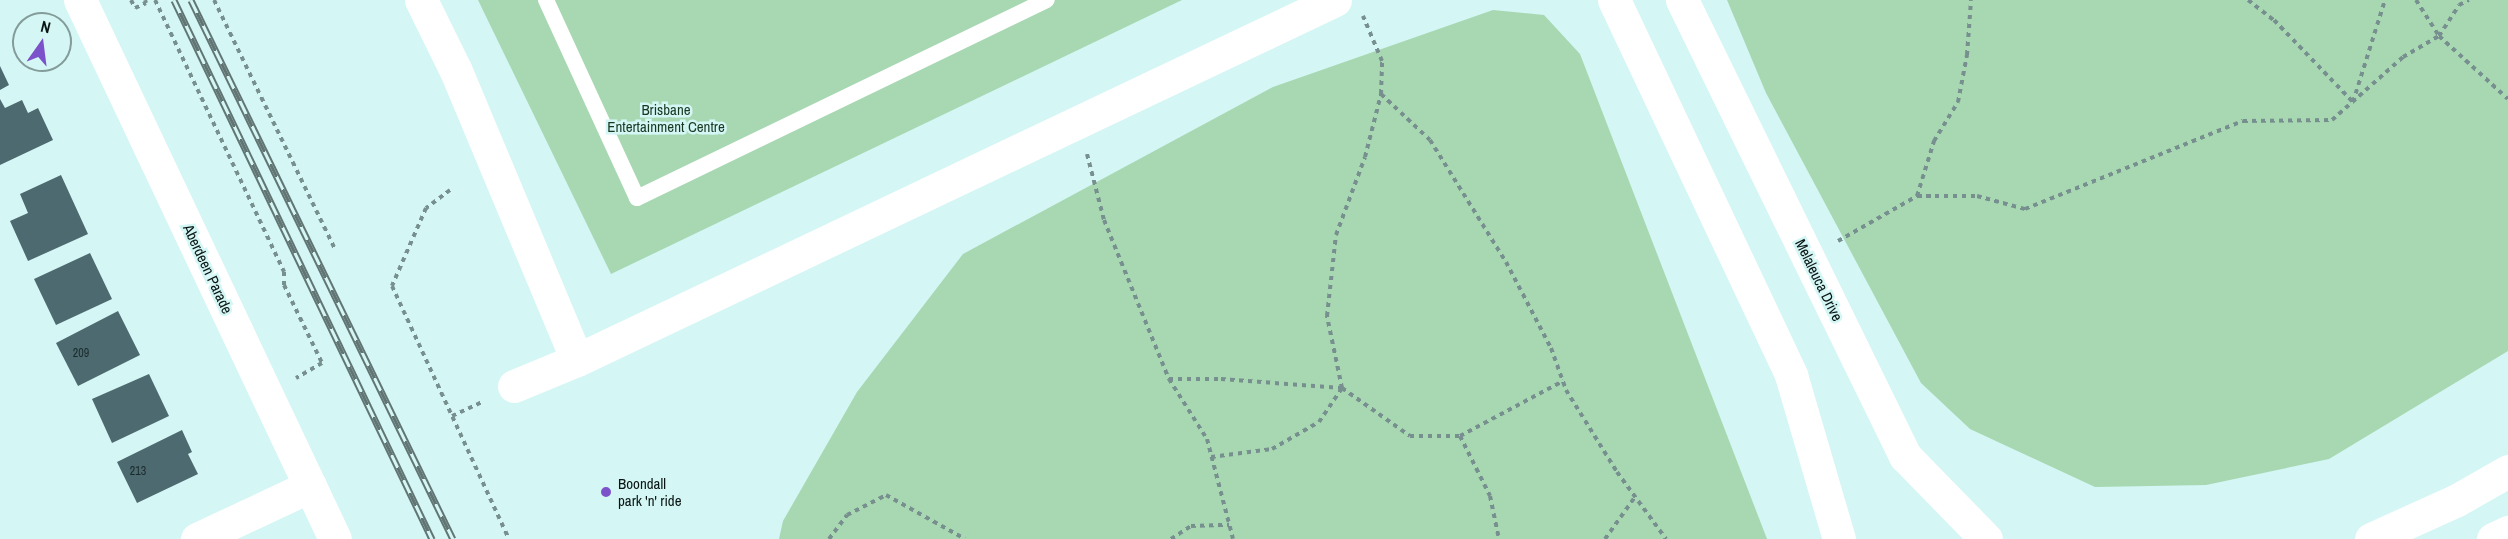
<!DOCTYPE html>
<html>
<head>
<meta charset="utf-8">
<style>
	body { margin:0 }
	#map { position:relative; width:2508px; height:539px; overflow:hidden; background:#d4f6f4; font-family:"Archivo Narrow",sans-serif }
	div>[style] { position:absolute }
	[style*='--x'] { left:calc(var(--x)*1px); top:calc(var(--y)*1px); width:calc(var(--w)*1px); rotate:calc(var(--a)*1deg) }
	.green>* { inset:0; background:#a7d8b2 }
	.building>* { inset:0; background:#4d6a70 }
	.path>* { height:4px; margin-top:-2px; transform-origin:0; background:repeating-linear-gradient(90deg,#778f8e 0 4.5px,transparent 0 9px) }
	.service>* { height:16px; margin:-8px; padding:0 8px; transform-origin:8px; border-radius:8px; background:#fff }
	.minor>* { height:33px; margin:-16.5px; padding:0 16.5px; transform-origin:16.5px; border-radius:16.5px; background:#fff }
	.secondary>* { height:33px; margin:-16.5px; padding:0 16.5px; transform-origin:16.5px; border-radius:16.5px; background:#fff }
	.rail>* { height:7px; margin-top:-3.5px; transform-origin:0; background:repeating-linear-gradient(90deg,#d4f6f4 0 14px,#607574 0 28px); box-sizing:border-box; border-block:2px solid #607574 }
	.dots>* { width:16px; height:16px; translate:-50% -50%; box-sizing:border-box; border:3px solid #d4f6f4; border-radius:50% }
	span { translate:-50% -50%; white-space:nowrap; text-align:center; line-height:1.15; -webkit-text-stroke:5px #d4f6f4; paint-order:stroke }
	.number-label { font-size:12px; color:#1a2a2b }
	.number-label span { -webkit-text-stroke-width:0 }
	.park-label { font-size:15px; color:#173821 }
	.street-label { font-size:15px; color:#091514 }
	.poi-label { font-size:15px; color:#091514 }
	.left { translate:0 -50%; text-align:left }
	.north { position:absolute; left:12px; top:12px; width:60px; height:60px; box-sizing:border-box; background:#d4f6f4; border:2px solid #839c9a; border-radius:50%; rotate:14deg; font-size:16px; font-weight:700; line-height:24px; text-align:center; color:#091514 }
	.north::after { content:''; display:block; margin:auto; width:21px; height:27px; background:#7c52cb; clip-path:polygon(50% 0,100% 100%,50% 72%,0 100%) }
</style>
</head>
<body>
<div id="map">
	<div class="green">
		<i style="clip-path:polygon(478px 0,1182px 0,611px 274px)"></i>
		<i style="clip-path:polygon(1727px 0,2508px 0,2508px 351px,2329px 459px,2206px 485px,2095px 487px,1970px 429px,1921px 383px,1766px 93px)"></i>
		<i style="clip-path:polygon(1493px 10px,1544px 15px,1580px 54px,1767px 539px,779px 539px,783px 521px,857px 392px,963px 254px,1273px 87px)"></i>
	</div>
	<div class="building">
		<i style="clip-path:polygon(0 66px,9px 85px,0 90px)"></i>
		<i style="clip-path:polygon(0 99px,5px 108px,22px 100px,28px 113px,38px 108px,53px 140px,0 165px)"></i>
		<i style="clip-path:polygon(61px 175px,88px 234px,28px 261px,10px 221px,28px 213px,20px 194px)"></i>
		<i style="clip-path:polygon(90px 253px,112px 299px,56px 325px,34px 279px)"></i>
		<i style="clip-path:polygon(118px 311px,140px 355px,78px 386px,56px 343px)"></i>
		<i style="clip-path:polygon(149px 374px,169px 416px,112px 443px,92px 399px)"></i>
		<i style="clip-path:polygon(182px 430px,192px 452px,188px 454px,198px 474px,137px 503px,117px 462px)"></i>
	</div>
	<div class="path">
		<i style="--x:131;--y:0;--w:9;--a:63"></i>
		<i style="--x:135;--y:8;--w:12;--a:-24"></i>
		<i style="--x:146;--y:3;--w:3;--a:-108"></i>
		<i style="--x:155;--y:0;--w:301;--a:64.6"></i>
		<i style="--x:284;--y:272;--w:13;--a:90"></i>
		<i style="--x:284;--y:285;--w:87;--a:64"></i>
		<i style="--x:322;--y:363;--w:30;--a:150"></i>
		<i style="--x:214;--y:0;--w:277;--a:64.1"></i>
		<i style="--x:2248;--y:0;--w:33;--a:38"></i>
		<i style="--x:2274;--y:20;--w:114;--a:46.1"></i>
		<i style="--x:2353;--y:102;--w:107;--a:-72.6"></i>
		<i style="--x:2416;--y:0;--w:43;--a:57.4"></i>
		<i style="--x:2439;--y:36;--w:37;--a:-57"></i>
		<i style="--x:2459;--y:5;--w:11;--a:-27"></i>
		<i style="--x:1381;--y:94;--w:67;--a:43.2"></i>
		<i style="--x:1430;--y:140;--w:144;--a:58.1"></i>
		<i style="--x:1506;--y:262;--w:97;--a:62.4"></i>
		<i style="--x:1551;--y:348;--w:45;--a:70.3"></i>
		<i style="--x:1566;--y:390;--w:97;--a:58.1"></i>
		<i style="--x:1617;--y:472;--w:83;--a:53.8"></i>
		<i style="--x:1087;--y:154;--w:68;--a:75.6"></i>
		<i style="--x:1104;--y:220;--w:172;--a:67.8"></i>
		<i style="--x:1169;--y:379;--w:71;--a:57.7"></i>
		<i style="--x:1207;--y:439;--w:103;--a:75.4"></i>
		<i style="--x:450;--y:190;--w:30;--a:143"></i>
		<i style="--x:426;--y:208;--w:85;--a:113.6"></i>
		<i style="--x:392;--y:286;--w:279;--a:65.2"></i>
		<i style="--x:1917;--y:196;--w:60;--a:0"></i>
		<i style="--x:1977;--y:196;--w:50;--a:15.2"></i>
		<i style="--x:2025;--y:209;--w:235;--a:-22"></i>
		<i style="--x:2243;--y:121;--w:89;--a:-0.6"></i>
		<i style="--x:2332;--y:120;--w:95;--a:-41.6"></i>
		<i style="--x:2403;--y:57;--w:42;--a:-30.3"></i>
		<i style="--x:2439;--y:36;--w:93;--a:42.4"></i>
		<i style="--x:1838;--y:241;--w:91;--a:-29.7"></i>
		<i style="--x:1917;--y:196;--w:58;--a:-72.8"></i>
		<i style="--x:1934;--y:141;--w:46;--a:-58.4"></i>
		<i style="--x:1958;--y:102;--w:48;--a:-79.2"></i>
		<i style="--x:1967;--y:55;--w:55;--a:-85.8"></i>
		<i style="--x:1169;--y:379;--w:52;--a:0"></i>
		<i style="--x:1221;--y:379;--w:121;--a:4.3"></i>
		<i style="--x:1342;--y:388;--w:74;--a:-101.8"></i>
		<i style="--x:1327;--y:316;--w:81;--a:-83.7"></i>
		<i style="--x:1336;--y:235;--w:83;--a:-69.6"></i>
		<i style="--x:1365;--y:157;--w:65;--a:-75.7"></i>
		<i style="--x:1381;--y:94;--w:33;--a:-88"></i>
		<i style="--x:1382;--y:61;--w:49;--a:-112.9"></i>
		<i style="--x:452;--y:416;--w:35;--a:-25"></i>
		<i style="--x:1460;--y:436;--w:67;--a:63.4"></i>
		<i style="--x:1490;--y:496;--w:44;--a:78.2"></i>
		<i style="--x:1211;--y:457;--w:62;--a:-7.5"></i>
		<i style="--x:1272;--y:449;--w:54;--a:-29.9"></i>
		<i style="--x:1319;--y:422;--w:41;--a:-55.9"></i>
		<i style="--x:1342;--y:388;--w:83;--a:35.2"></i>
		<i style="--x:1410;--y:436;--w:50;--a:0"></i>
		<i style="--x:1460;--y:436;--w:117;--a:-28.1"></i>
		<i style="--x:829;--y:539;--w:30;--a:-53"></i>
		<i style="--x:847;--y:515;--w:44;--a:-27.1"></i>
		<i style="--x:886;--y:495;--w:90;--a:29.1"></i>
		<i style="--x:1171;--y:539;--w:24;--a:-33"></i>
		<i style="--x:1191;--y:526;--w:38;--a:-2"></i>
		<i style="--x:1605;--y:539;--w:52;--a:-54.5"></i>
	</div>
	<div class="service">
		<i style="--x:546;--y:0;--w:218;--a:65.3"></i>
		<i style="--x:637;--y:198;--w:455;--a:-25.8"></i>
	</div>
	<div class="minor">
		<i style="--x:80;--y:0;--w:596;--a:64.68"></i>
		<i style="--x:421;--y:0;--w:79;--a:63.8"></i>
		<i style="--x:456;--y:71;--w:313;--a:67.3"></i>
		<i style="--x:1614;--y:0;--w:415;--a:64.7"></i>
		<i style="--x:1791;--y:375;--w:171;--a:73.7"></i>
		<i style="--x:1682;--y:0;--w:508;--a:63.94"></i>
		<i style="--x:1905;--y:456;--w:116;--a:45.7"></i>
		<i style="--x:514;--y:386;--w:68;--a:-22.4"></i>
		<i style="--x:577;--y:360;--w:839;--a:-25.4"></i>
		<i style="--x:197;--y:539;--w:125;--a:-25.1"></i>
	</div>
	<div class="secondary">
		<i style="--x:2371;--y:539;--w:94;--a:-24.4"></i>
		<i style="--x:2457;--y:500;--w:59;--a:-29.6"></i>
		<i style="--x:2493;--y:539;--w:17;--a:-25"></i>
	</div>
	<div class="rail">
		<i style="--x:174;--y:0;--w:598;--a:64.42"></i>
		<i style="--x:191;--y:0;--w:599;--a:64.08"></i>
	</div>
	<div class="dots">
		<i style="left:606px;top:492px;background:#7c52cb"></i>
	</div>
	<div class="number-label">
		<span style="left:81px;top:354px">209</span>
		<span style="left:138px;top:472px">213</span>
	</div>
	<div class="park-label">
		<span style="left:666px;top:118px">Brisbane<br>Entertainment Centre</span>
	</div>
	<div class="street-label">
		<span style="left:208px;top:269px;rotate:65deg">Aberdeen Parade</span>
		<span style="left:1819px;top:280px;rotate:64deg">Melaleuca Drive</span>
	</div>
	<div class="poi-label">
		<span class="left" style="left:618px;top:492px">Boondall<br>park 'n' ride</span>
	</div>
	<div class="north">N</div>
</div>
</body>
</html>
